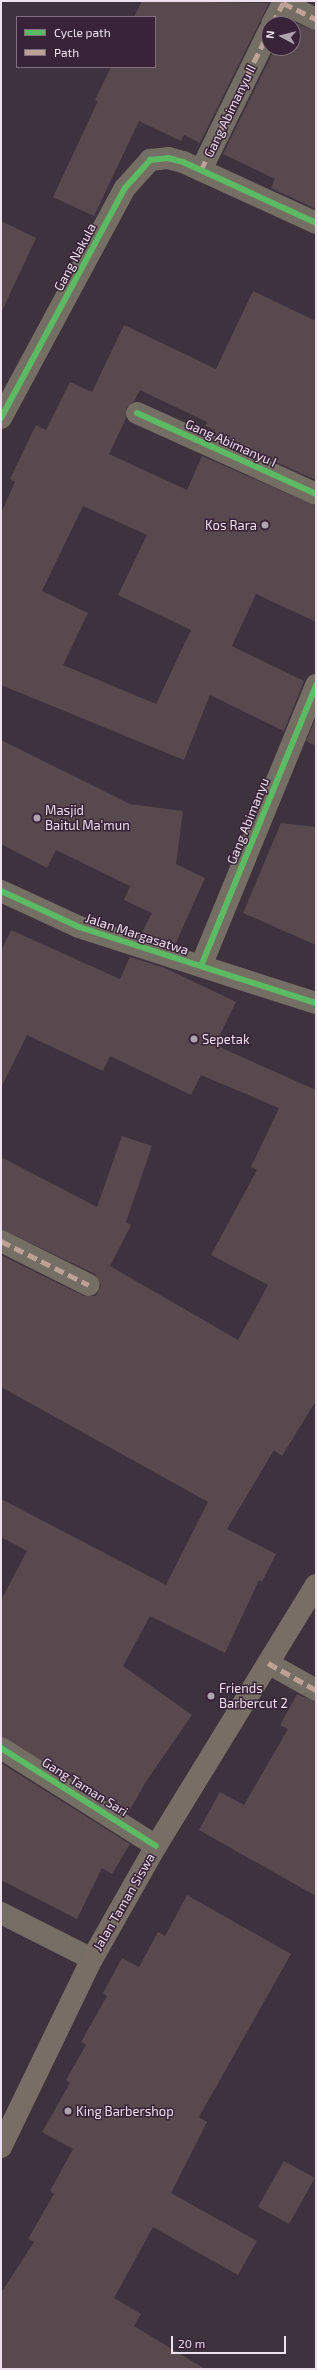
<!DOCTYPE html>
<html>
<head>
<meta charset="utf-8">
<style>
	body { margin:0 }
	#map { position:relative; width:317px; height:2370px; overflow:hidden; background:#3e323e; font-family:"Exo 2",sans-serif }
	div>[style] { position:absolute }
	[style*='--x'] { left:calc(var(--x)*1px); top:calc(var(--y)*1px); width:calc(var(--w)*1px); rotate:calc(var(--a)*1deg) }
	.building>* { inset:0; background:#58494e }
	.minor>* { height:22px; margin:-11px; padding:0 11px; transform-origin:11px; border-radius:11px; background:#756e64 }
	.major>* { height:22px; margin:-11px; padding:0 11px; transform-origin:11px; border-radius:11px; background:#786e66 }
	.quiet>* { height:5px; margin-top:-2.5px; transform-origin:0; background:repeating-linear-gradient(90deg,#bda197 0 10px,transparent 0 15px) }
	.cycleway>* { height:6px; margin:-3px; padding:0 3px; transform-origin:3px; border-radius:3px; background:#5cba63 }
	.dots>* { width:11px; height:11px; translate:-50% -50%; box-sizing:border-box; border:2px solid #382338; border-radius:50% }
	span { translate:-50% -50%; white-space:nowrap; text-align:center; line-height:1.15; -webkit-text-stroke:3px #382338; paint-order:stroke }
	.street-label { font-size:13px; color:#eee0ed }
	.poi-label { font-size:13px; color:#eee0ed }
	.right { translate:-100% -50%; text-align:right }
	.left { translate:0 -50%; text-align:left }
	.frame { position:absolute; inset:0; border:2px solid #eee0ed; pointer-events:none }
	.legend { position:absolute; left:16px; top:16px; width:140px; height:52px; box-sizing:border-box; background:#382338; border:1px solid #816f80; margin:0; padding:5px 7px; list-style:none; font-size:12px; color:#eee0ed }
	.legend li { display:flex; align-items:center; gap:8px; height:20px }
	.legend b { width:20px; border:1px solid #816f80 }
	.north { position:absolute; left:261px; top:16px; width:40px; height:40px; box-sizing:border-box; background:#382338; border:1px solid #816f80; border-radius:50%; rotate:277deg; font-size:11px; font-weight:700; line-height:16px; text-align:center; color:#eee0ed }
	.north::after { content:''; display:block; margin:auto; width:14px; height:18px; background:#b0a3b0; clip-path:polygon(50% 0,100% 100%,50% 72%,0 100%) }
	.scale { position:absolute; left:171px; top:2336px; width:115px; height:18px; box-sizing:border-box; border:2px solid #eee0ed; border-top:0; padding-left:5px; font-size:12px; line-height:14px; white-space:nowrap; color:#eee0ed; -webkit-text-stroke:3px #382338; paint-order:stroke }
</style>
</head>
<body>
<div id="map">
	<div class="building">
		<i style="clip-path:polygon(142px 1px,269px 3px,200px 143px,184px 135px,181px 141px,139px 121px,94px 216px,53px 197px,98px 101px,95px 100px,111px 67px,155px 67px,155px 17px,134px 17px)"></i>
		<i style="clip-path:polygon(288px 20px,316px 31px,316px 209px,271px 188px,275px 179px,223px 154px,275px 48px,293px 48px,293px 24px,286px 24px)"></i>
		<i style="clip-path:polygon(1px 221px,36px 238px,1px 313px)"></i>
		<i style="clip-path:polygon(evenodd,253px 291px,316px 321px,316px 480px,213px 434px,215px 430px,205px 426px,207px 422px,140px 390px,134px 401px,126px 408px,126px 418px,109px 454px,187px 490px,202px 456px,316px 506px,316px 622px,256px 594px,232px 646px,304px 681px,284px 731px,210px 695px,184px 760px,1px 685px,1px 513px,15px 482px,10px 479px,36px 425px,46px 430px,70px 382px,92px 392px,124px 325px,216px 369px,253px 291px,83px 506px,147px 535px,118px 595px,191px 630px,156px 704px,63px 665px,88px 613px,42px 591px,83px 506px)"></i>
		<i style="clip-path:polygon(316px 718px,316px 746px,306px 741px)"></i>
		<i style="clip-path:polygon(1px 740px,130px 804px,183px 811px,176px 864px,205px 878px,175px 945px,141px 934px,152px 913px,124px 900px,130px 886px,56px 850px,47px 868px,1px 844px)"></i>
		<i style="clip-path:polygon(281px 823px,316px 827px,316px 945px,243px 913px)"></i>
		<i style="clip-path:polygon(11px 930px,120px 979px,130px 957px,165px 968px,236px 1002px,215px 1045px,316px 1090px,316px 1401px,282px 1456px,274px 1450px,227px 1529px,276px 1554px,262px 1582px,259px 1580px,225px 1653px,150px 1616px,123px 1666px,192px 1715px,147px 1780px,128px 1813px,1px 1736px,1px 1600px,27px 1551px,1px 1537px,1px 1499px,166px 1585px,208px 1502px,1px 1387px,1px 1255px,84px 1296px,96px 1296px,101px 1285px,95px 1274px,1px 1229px,1px 1157px,97px 1207px,122px 1136px,152px 1146px,126px 1222px,131px 1225px,110px 1266px,238px 1340px,268px 1285px,211px 1255px,257px 1170px,251px 1167px,279px 1108px,201px 1075px,191px 1095px,110px 1056px,103px 1071px,27px 1035px,1px 1088px,1px 951px)"></i>
		<i style="clip-path:polygon(297px 1694px,316px 1702px,316px 1896px,199px 1830px,220px 1792px,244px 1805px,288px 1729px,280px 1725px)"></i>
		<i style="clip-path:polygon(1px 1763px,130px 1844px,112px 1874px,102px 1868px,77px 1919px,1px 1880px)"></i>
		<i style="clip-path:polygon(187px 1895px,291px 1954px,199px 2117px,207px 2122px,171px 2193px,257px 2241px,238px 2275px,153px 2227px,114px 2298px,141px 2314px,134px 2326px,205px 2369px,1px 2369px,1px 2293px,34px 2242px,28px 2239px,54px 2194px,50px 2191px,73px 2149px,42px 2132px,70px 2083px,66px 2080px,86px 2045px,81px 2042px,107px 1996px,103px 1993px,122px 1958px,139px 1967px,158px 1932px,165px 1936px)"></i>
		<i style="clip-path:polygon(284px 2161px,315px 2178px,289px 2224px,258px 2207px)"></i>
	</div>
	<div class="minor">
		<i style="--x:272;--y:24;--w:24;--a:-62"></i>
		<i style="--x:283;--y:3;--w:37;--a:26"></i>
		<i style="--x:201;--y:170;--w:155;--a:-63.9"></i>
		<i style="--x:137;--y:413;--w:196;--a:24.3"></i>
		<i style="--x:1;--y:418;--w:261;--a:-61.7"></i>
		<i style="--x:125;--y:188;--w:38;--a:-48"></i>
		<i style="--x:150;--y:160;--w:18;--a:-6"></i>
		<i style="--x:168;--y:158;--w:16;--a:15"></i>
		<i style="--x:183;--y:162;--w:146;--a:24.6"></i>
		<i style="--x:1;--y:891;--w:86;--a:24.8"></i>
		<i style="--x:79;--y:927;--w:249;--a:17.8"></i>
		<i style="--x:201;--y:966;--w:304;--a:-67.7"></i>
		<i style="--x:1;--y:1241;--w:98;--a:26.6"></i>
		<i style="--x:268;--y:1663;--w:55;--a:29.4"></i>
		<i style="--x:1;--y:1748;--w:183;--a:32.3"></i>
		<i style="--x:1;--y:1913;--w:102;--a:26.8"></i>
	</div>
	<div class="major">
		<i style="--x:1;--y:2147;--w:209;--a:-64.2"></i>
		<i style="--x:92;--y:1959;--w:130;--a:-60.5"></i>
		<i style="--x:156;--y:1846;--w:306;--a:-58.5"></i>
	</div>
	<div class="quiet">
		<i style="--x:272;--y:24;--w:24;--a:-62"></i>
		<i style="--x:283;--y:3;--w:37;--a:26"></i>
		<i style="--x:201;--y:170;--w:155;--a:-63.9"></i>
		<i style="--x:1;--y:1241;--w:98;--a:26.6"></i>
		<i style="--x:268;--y:1663;--w:55;--a:29.4"></i>
	</div>
	<div class="cycleway">
		<i style="--x:137;--y:413;--w:196;--a:24.3"></i>
		<i style="--x:1;--y:418;--w:261;--a:-61.7"></i>
		<i style="--x:125;--y:188;--w:38;--a:-48"></i>
		<i style="--x:150;--y:160;--w:18;--a:-6"></i>
		<i style="--x:168;--y:158;--w:16;--a:15"></i>
		<i style="--x:183;--y:162;--w:146;--a:24.6"></i>
		<i style="--x:1;--y:891;--w:86;--a:24.8"></i>
		<i style="--x:79;--y:927;--w:249;--a:17.8"></i>
		<i style="--x:201;--y:966;--w:304;--a:-67.7"></i>
		<i style="--x:1;--y:1748;--w:183;--a:32.3"></i>
	</div>
	<div class="dots">
		<i style="left:265px;top:525px;background:#b0a3b0"></i>
		<i style="left:37px;top:818px;background:#b0a3b0"></i>
		<i style="left:194px;top:1039px;background:#b0a3b0"></i>
		<i style="left:211px;top:1696px;background:#b0a3b0"></i>
		<i style="left:68px;top:2111px;background:#b0a3b0"></i>
	</div>
	<div class="street-label">
		<span style="left:230px;top:111px;rotate:-64deg">Gang Abimanyu II</span>
		<span style="left:75px;top:257px;rotate:-62deg">Gang Nakula</span>
		<span style="left:231px;top:443px;rotate:24deg">Gang Abimanyu I</span>
		<span style="left:248px;top:821px;rotate:-68deg">Gang Abimanyu</span>
		<span style="left:137px;top:934px;rotate:18deg">Jalan Margasatwa</span>
		<span style="left:85px;top:1787px;rotate:32deg">Gang Taman Sari</span>
		<span style="left:124px;top:1902px;rotate:-60deg">Jalan Taman Siswa</span>
	</div>
	<div class="poi-label">
		<span class="right" style="left:257px;top:525px">Kos Rara</span>
		<span class="left" style="left:45px;top:818px">Masjid<br>Baitul Ma'mun</span>
		<span class="left" style="left:202px;top:1039px">Sepetak</span>
		<span class="left" style="left:219px;top:1696px">Friends<br>Barbercut 2</span>
		<span class="left" style="left:76px;top:2111px">King Barbershop</span>
	</div>
	<div class="frame"></div>
	<ul class="legend">
	<li><b style="height:5px;background:#5cba63"></b>Cycle path</li>
	<li><b style="height:5px;background:#bda197"></b>Path</li>
	</ul>
	<div class="north">N</div>
	<div class="scale">20 m</div>
</div>
</body>
</html>
